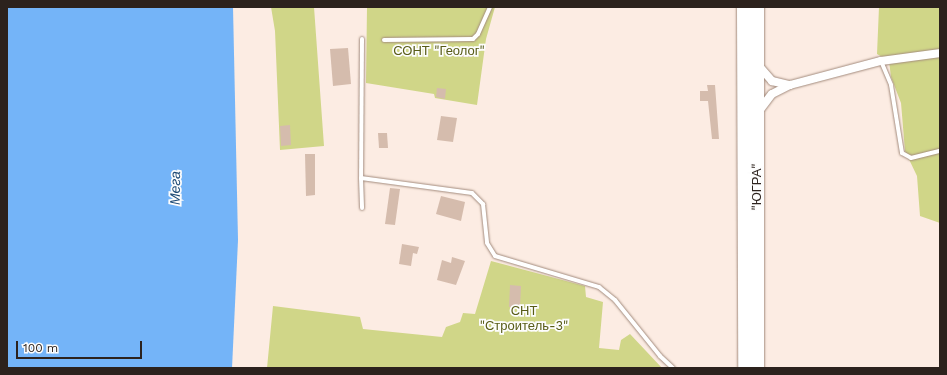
<!DOCTYPE html>
<html>
<head>
<meta charset="utf-8">
<style>
	body { margin:0 }
	#map { position:relative; width:947px; height:375px; overflow:hidden; background:#fcece3; font-family:"Work Sans",sans-serif }
	div>[style] { position:absolute }
	[style*='--x'] { left:calc(var(--x)*1px); top:calc(var(--y)*1px); width:calc(var(--w)*1px); rotate:calc(var(--a)*1deg) }
	.green>* { inset:0; background:#d0d688 }
	.water>* { inset:0; background:#74b4f8 }
	.building>* { inset:0; background:#d5bcad }
	.roads { filter:drop-shadow(0 0 1px #a38b7d) drop-shadow(0 0 1px #a38b7d) }
	.service>* { height:4px; margin:-2px; padding:0 2px; transform-origin:2px; border-radius:2px; background:#fff }
	.minor>* { height:8px; margin:-4px; padding:0 4px; transform-origin:4px; border-radius:4px; background:#fff }
	.trunk>* { height:14px; margin:-7px; padding:0 7px; transform-origin:7px; border-radius:7px; background:#fff }
	span { translate:-50% -50%; white-space:nowrap; text-align:center; line-height:1.15; -webkit-text-stroke:3.5px #fdfdfd; paint-order:stroke }
	.park-label { font-size:13px; color:#585c17 }
	.street-label { font-size:13px; color:#2c221d }
	.water-label { font-size:14px; color:#1c4975; font-style:italic }
	.frame { position:absolute; inset:0; border:8px solid #2c221d; pointer-events:none }
	.scale { position:absolute; left:16px; top:341px; width:126px; height:18px; box-sizing:border-box; border:2px solid #2c221d; border-top:0; padding-left:5px; font-size:12px; line-height:14px; white-space:nowrap; color:#2c221d; -webkit-text-stroke:3px #fdfdfd; paint-order:stroke }
</style>
</head>
<body>
<div id="map">
	<div class="green">
		<i style="clip-path:polygon(271px 7px,314px 7px,324px 146px,280px 150px,275px 31px)"></i>
		<i style="clip-path:polygon(367px 7px,495px 7px,486px 39px,477px 105px,435px 98px,434px 94px,366px 83px)"></i>
		<i style="clip-path:polygon(879px 7px,940px 7px,940px 223px,920px 216px,917px 176px,905px 151px,901px 103px,891px 77px,889px 61px,877px 54px)"></i>
		<i style="clip-path:polygon(491px 261px,585px 286px,586px 297px,603px 302px,599px 348px,619px 350px,621px 340px,630px 334px,662px 368px,267px 368px,273px 306px,360px 317px,363px 329px,442px 337px,446px 327px,460px 322px,463px 313px,475px 314px)"></i>
	</div>
	<div class="water">
		<i style="clip-path:polygon(7px 7px,233px 7px,238px 240px,232px 368px,7px 368px)"></i>
	</div>
	<div class="building">
		<i style="clip-path:polygon(348px 48px,351px 84px,333px 86px,330px 49px)"></i>
		<i style="clip-path:polygon(462px 48px,472px 48px,471px 57px,462px 57px)"></i>
		<i style="clip-path:polygon(707px 85px,715px 85px,719px 139px,712px 139px,708px 101px,700px 101px,700px 91px,708px 91px)"></i>
		<i style="clip-path:polygon(437px 88px,446px 89px,445px 99px,436px 97px)"></i>
		<i style="clip-path:polygon(441px 116px,457px 118px,453px 142px,437px 140px)"></i>
		<i style="clip-path:polygon(290px 125px,291px 145px,281px 146px,280px 126px)"></i>
		<i style="clip-path:polygon(378px 133px,387px 133px,388px 148px,379px 148px)"></i>
		<i style="clip-path:polygon(305px 154px,315px 154px,315px 195px,306px 196px)"></i>
		<i style="clip-path:polygon(390px 188px,400px 189px,395px 225px,385px 224px)"></i>
		<i style="clip-path:polygon(441px 196px,465px 202px,461px 221px,436px 214px)"></i>
		<i style="clip-path:polygon(402px 244px,419px 247px,417px 254px,413px 253px,411px 266px,399px 264px)"></i>
		<i style="clip-path:polygon(452px 257px,465px 261px,456px 285px,437px 280px,442px 260px,451px 263px)"></i>
		<i style="clip-path:polygon(510px 285px,521px 286px,520px 307px,509px 307px)"></i>
	</div>
	<div class="roads">
		<div class="service">
			<i style="--x:362;--y:39;--w:139;--a:90.4"></i>
			<i style="--x:361;--y:178;--w:112;--a:7.7"></i>
			<i style="--x:472;--y:193;--w:16;--a:45"></i>
			<i style="--x:483;--y:204;--w:39;--a:84"></i>
			<i style="--x:487;--y:243;--w:15;--a:58"></i>
			<i style="--x:495;--y:256;--w:109;--a:16.6"></i>
			<i style="--x:599;--y:287;--w:21;--a:39"></i>
			<i style="--x:615;--y:300;--w:72;--a:51.2"></i>
			<i style="--x:660;--y:356;--w:18;--a:43"></i>
			<i style="--x:384;--y:40;--w:89;--a:-0.6"></i>
			<i style="--x:473;--y:39;--w:7;--a:-45"></i>
			<i style="--x:478;--y:34;--w:30;--a:-66"></i>
			<i style="--x:881;--y:61;--w:26;--a:67"></i>
			<i style="--x:891;--y:85;--w:69;--a:80.8"></i>
			<i style="--x:902;--y:153;--w:10;--a:29"></i>
			<i style="--x:911;--y:158;--w:30;--a:-14"></i>
			<i style="--x:361;--y:178;--w:30;--a:88"></i>
		</div>
		<div class="minor">
			<i style="--x:759;--y:66;--w:20;--a:49"></i>
			<i style="--x:772;--y:81;--w:18;--a:13"></i>
			<i style="--x:759;--y:111;--w:21;--a:-53"></i>
			<i style="--x:772;--y:94;--w:20;--a:-27"></i>
			<i style="--x:790;--y:85;--w:94;--a:-14.8"></i>
			<i style="--x:881;--y:61;--w:60;--a:-7.7"></i>
		</div>
		<div class="trunk">
			<i style="--x:744;--y:7;--w:361;--a:89.8"></i>
			<i style="--x:757;--y:368;--w:361;--a:-90"></i>
		</div>
	</div>
	<div class="park-label">
		<span style="left:439px;top:51px">СОНТ "Геолог"</span>
		<span style="left:524px;top:319px">СНТ<br>"Строитель-3"</span>
	</div>
	<div class="street-label">
		<span style="left:757px;top:187px;rotate:-90deg">"ЮГРА"</span>
	</div>
	<div class="water-label">
		<span style="left:175px;top:188px;rotate:-89deg">Мега</span>
	</div>
	<div class="frame"></div>
	<div class="scale">100 m</div>
</div>
</body>
</html>
